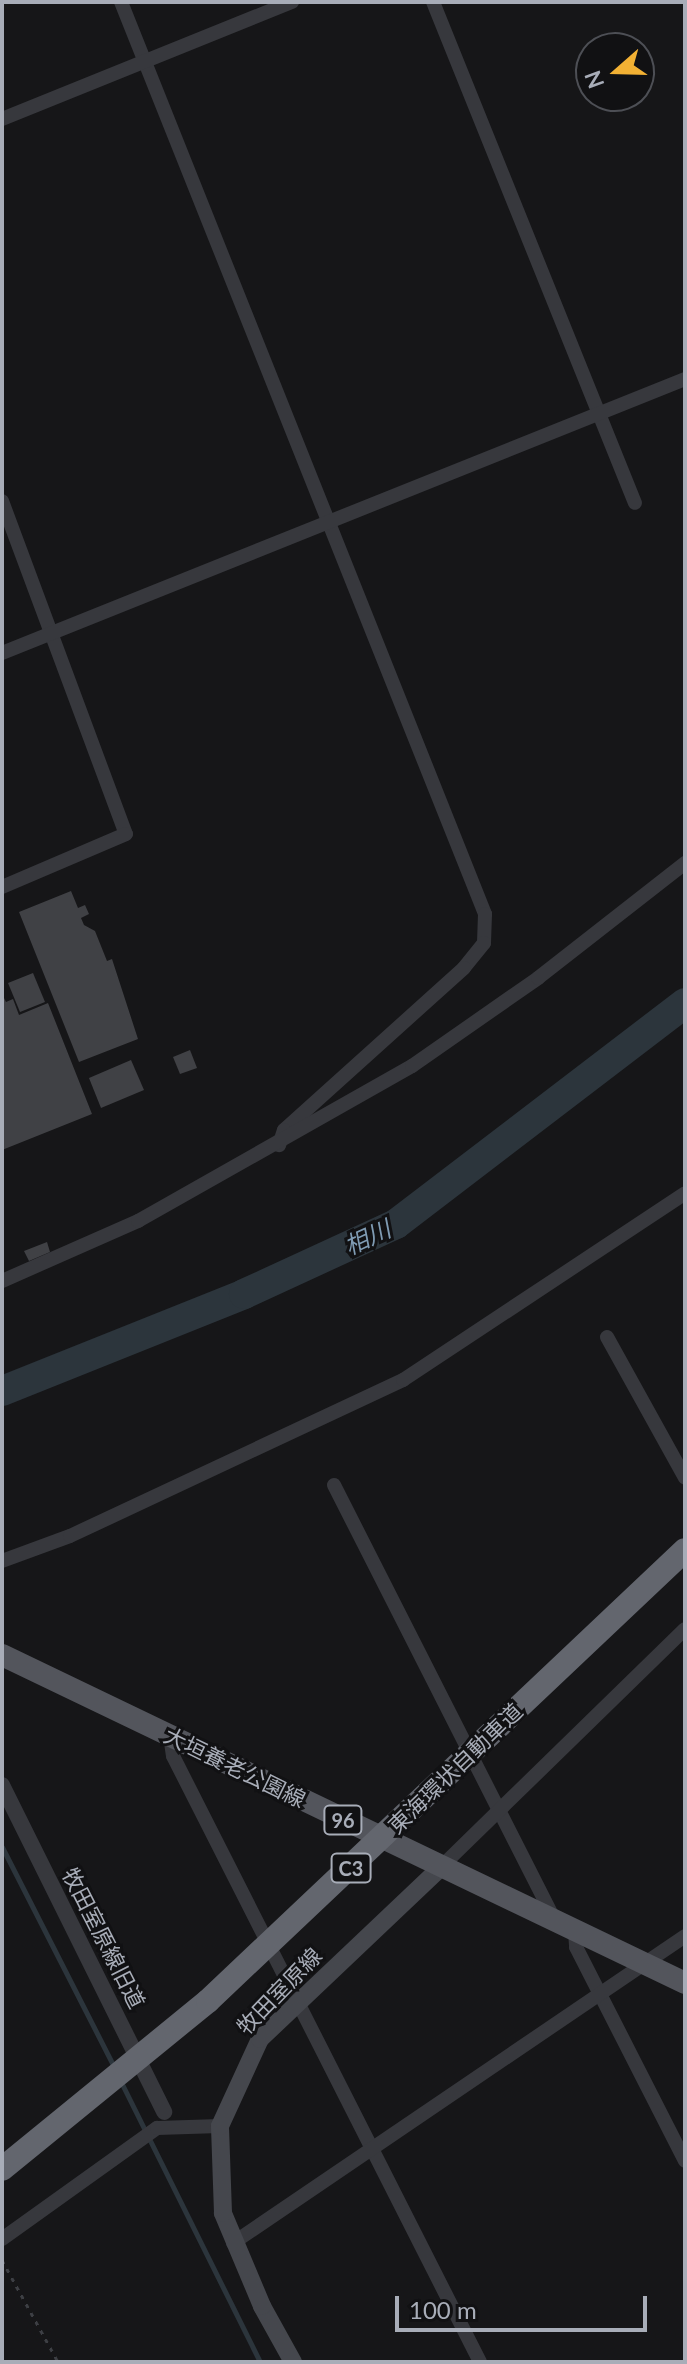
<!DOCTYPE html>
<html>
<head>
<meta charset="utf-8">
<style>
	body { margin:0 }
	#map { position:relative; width:687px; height:2364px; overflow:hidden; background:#161618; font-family:Lato,"Noto Sans JP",sans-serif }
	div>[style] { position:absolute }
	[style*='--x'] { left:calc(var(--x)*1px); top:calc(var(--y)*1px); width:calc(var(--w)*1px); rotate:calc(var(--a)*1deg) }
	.stream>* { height:5px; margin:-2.5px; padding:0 2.5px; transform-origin:2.5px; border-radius:2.5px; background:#2c353c }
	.river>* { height:30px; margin:-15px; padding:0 15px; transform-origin:15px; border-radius:15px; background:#2c353c }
	.building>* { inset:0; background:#404145 }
	.path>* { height:3px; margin-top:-1.5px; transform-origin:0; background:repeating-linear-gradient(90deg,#3d3f44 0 4px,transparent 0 10px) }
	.minor>* { height:14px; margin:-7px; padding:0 7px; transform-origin:7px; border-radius:7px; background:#37383d }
	.tertiary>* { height:16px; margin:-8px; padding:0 8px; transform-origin:8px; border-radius:8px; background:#37383d }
	.secondary>* { height:18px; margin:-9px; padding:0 9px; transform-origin:9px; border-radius:9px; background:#45474d }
	.primary>* { height:22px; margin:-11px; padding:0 11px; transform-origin:11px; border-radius:11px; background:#53555c }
	.motorway-bridge>* { height:24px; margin:-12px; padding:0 12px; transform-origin:12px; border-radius:12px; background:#63666e }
	span { translate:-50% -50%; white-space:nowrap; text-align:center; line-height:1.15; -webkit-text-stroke:6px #111113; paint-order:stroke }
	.shield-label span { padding:2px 6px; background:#111113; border:2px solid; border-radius:6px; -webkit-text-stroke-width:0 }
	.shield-label { font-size:20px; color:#a8adb8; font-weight:700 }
	.street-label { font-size:22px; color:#a8adb8 }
	.water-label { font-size:24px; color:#7f9bb3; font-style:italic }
	.frame { position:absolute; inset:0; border:4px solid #a8adb8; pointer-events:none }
	.north { position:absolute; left:575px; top:32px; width:80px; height:80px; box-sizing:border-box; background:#111113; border:2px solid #4d4f55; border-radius:50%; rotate:250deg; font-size:22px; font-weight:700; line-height:32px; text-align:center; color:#a8adb8 }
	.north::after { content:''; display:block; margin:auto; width:28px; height:36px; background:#f2b134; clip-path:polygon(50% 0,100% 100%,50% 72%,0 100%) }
	.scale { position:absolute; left:395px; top:2296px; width:252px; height:36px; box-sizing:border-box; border:4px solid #a8adb8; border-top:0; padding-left:10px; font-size:24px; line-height:28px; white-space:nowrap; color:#a8adb8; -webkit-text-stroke:6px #111113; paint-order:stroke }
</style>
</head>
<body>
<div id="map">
	<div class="stream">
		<i style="--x:2;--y:1847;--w:247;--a:63"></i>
		<i style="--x:120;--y:2080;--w:315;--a:63.6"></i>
	</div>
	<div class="river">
		<i style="--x:2;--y:1391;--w:261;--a:-21.8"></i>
		<i style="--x:244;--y:1294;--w:167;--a:-24.7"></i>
		<i style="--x:396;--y:1224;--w:364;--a:-37.4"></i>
	</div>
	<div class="building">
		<i style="clip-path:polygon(71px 891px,78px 908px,85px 905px,89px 914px,81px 918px,84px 925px,95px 931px,107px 961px,112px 959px,138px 1039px,79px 1062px,19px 912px)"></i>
		<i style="clip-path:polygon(33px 973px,45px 1002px,20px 1012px,8px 983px)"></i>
		<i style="clip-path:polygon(2px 994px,6px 1002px,13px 999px,19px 1015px,48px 1003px,92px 1114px,2px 1150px)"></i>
		<i style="clip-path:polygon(190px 1050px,197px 1068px,180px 1074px,173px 1057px)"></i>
		<i style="clip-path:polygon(131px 1060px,144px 1090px,101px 1108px,89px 1078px)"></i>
		<i style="clip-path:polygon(47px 1242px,50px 1252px,29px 1261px,24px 1251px)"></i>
	</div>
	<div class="path">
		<i style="--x:2;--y:2260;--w:116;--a:61.2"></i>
	</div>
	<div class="minor">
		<i style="--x:121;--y:2;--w:982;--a:68.24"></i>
		<i style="--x:485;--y:914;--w:29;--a:92"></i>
		<i style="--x:484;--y:943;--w:32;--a:129"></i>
		<i style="--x:464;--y:968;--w:242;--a:138"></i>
		<i style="--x:284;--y:1130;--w:16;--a:108"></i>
		<i style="--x:433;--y:2;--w:540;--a:68.04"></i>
		<i style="--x:2;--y:119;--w:313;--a:-22"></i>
		<i style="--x:2;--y:501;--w:355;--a:69.6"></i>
		<i style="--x:126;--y:834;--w:135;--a:156.9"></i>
		<i style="--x:2;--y:653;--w:736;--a:-21.86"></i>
		<i style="--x:2;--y:1281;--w:149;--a:-23.8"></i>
		<i style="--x:138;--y:1221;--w:315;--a:-29.5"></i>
		<i style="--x:412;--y:1066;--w:154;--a:-34.9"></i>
		<i style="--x:538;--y:978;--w:187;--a:-38"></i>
		<i style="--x:607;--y:1337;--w:161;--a:61"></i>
		<i style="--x:334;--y:1485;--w:487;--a:63.1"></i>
		<i style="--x:2;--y:1561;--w:72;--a:-20.2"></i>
		<i style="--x:70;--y:1536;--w:368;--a:-25.1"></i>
		<i style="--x:403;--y:1380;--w:338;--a:-33.5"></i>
		<i style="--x:170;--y:1735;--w:21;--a:82"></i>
		<i style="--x:173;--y:1756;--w:679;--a:63.13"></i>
		<i style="--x:442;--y:1866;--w:339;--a:-44.3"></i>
		<i style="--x:575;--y:1931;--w:16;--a:86"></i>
		<i style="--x:576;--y:1947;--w:240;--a:63"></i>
		<i style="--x:2;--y:2239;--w:191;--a:-35.6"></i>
		<i style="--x:157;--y:2128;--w:63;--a:-1.8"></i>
		<i style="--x:233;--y:2243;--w:546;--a:-34.18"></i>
	</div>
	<div class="tertiary">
		<i style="--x:2;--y:1785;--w:365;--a:63.6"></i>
	</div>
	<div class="secondary">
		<i style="--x:293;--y:2362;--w:64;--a:-119"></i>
		<i style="--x:262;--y:2306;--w:101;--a:-112.8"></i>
		<i style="--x:223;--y:2213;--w:87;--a:-92"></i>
		<i style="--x:220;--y:2126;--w:96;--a:-65.3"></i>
		<i style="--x:260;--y:2039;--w:251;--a:-43.5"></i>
	</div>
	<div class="primary">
		<i style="--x:2;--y:1655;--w:758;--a:25.65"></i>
	</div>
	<div class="motorway-bridge">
		<i style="--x:2;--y:2169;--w:266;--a:-39.2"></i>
		<i style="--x:208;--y:2001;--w:656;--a:-43.4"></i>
	</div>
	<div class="shield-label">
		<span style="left:343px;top:1820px">96</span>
		<span style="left:351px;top:1868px">C3</span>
	</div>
	<div class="street-label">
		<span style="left:235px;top:1767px;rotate:26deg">大垣養老公園線</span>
		<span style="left:455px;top:1768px;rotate:-44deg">東海環状自動車道</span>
		<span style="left:104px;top:1938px;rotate:63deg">牧田室原線旧道</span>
		<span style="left:279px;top:1991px;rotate:-46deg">牧田室原線</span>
	</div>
	<div class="water-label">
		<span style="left:367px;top:1237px;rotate:-25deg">相川</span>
	</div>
	<div class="frame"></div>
	<div class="north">N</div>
	<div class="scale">100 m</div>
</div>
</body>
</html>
